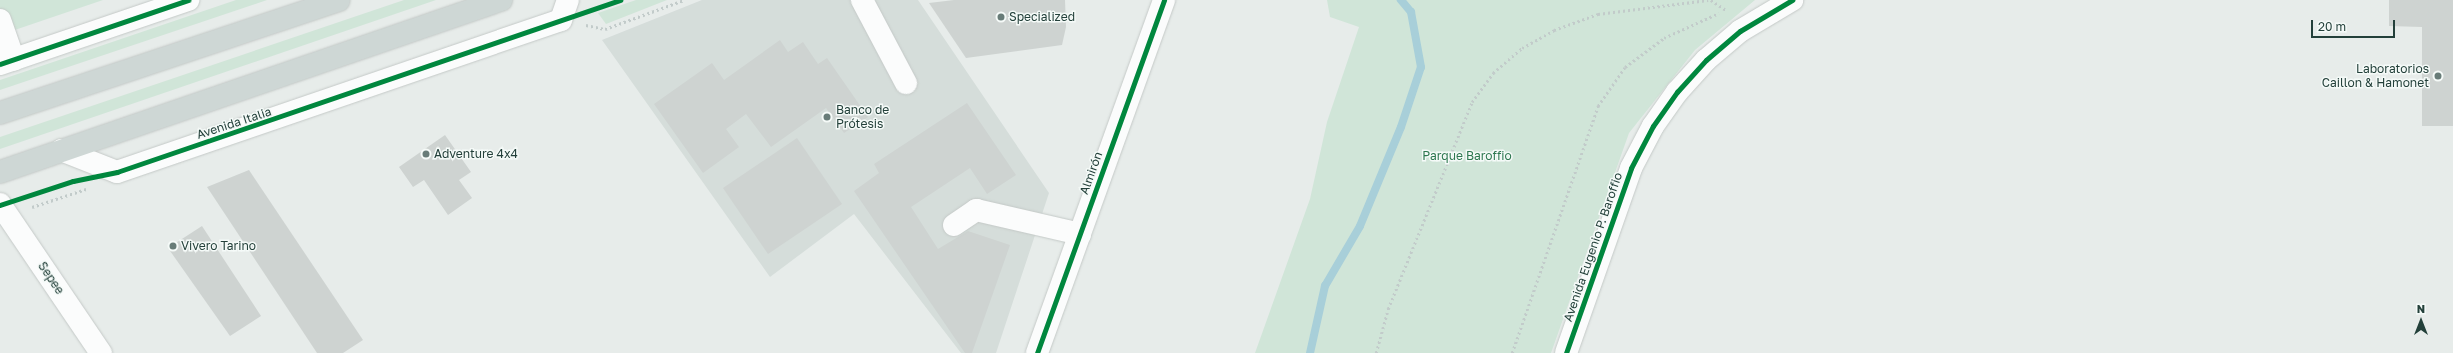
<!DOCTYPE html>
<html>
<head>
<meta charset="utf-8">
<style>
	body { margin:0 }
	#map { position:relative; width:2453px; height:353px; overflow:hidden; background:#e7ecea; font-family:"Golos Text",sans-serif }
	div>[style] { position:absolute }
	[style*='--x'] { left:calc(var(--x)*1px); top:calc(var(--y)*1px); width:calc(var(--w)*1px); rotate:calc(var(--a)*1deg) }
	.built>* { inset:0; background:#d5ddda }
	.green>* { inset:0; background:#d0e5d8 }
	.stream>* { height:8px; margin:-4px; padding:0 4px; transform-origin:4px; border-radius:4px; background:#a8cfd9 }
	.building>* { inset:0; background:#ced3d1 }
	.path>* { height:2.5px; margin-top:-1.25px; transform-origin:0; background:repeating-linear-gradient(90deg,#c2cbca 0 2px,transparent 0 5px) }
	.roads { filter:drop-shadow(0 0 1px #c4c9c7) drop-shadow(0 0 1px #c4c9c7) }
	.minor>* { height:22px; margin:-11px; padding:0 11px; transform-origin:11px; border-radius:11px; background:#fbfcfc }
	.major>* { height:22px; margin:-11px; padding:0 11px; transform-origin:11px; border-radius:11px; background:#ced7d5 }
	.cycleway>* { height:5px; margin:-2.5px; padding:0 2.5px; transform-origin:2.5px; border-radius:2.5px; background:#00873e }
	.dots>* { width:11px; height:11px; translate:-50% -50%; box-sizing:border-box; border:2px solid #f5faf8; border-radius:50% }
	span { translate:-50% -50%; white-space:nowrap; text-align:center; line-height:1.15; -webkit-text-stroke:3px #f5faf8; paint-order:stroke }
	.poi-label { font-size:12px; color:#23403a }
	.left { translate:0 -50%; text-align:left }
	.right { translate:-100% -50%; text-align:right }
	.street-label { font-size:12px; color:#23403a }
	.park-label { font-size:12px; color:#2d774f }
	.north { position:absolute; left:2401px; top:301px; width:40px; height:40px; -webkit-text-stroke:3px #f5faf8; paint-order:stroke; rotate:0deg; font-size:11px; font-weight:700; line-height:16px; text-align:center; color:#23403a }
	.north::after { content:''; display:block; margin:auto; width:14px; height:18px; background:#23403a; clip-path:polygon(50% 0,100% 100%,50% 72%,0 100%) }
	.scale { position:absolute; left:2311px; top:20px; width:84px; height:18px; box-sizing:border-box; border:2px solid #23403a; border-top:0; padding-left:5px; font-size:12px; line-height:14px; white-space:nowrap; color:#23403a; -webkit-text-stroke:3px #f5faf8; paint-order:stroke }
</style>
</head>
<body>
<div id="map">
	<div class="built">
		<i style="clip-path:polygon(702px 0,918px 0,1049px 193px,996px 353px,961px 353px,854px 214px,770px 277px,602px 40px)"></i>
	</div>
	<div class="green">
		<i style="clip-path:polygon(0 0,103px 0,0 35px)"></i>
		<i style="clip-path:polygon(236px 0,267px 0,0 90px,0 80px)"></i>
		<i style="clip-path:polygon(404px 0,436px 0,0 149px,0 137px)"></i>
		<i style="clip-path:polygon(636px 0,667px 0,606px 24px,598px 13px)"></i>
		<i style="clip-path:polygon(1327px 0,1755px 0,1695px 50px,1629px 133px,1551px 353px,1255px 353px,1310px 199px,1327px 122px,1359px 27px,1330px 17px)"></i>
	</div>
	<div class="stream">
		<i style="--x:1310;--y:353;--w:69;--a:-77.4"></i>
		<i style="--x:1325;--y:286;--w:69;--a:-59.7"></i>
		<i style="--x:1360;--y:226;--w:107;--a:-67.5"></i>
		<i style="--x:1401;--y:127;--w:63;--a:-71.6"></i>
		<i style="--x:1421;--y:67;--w:56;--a:-100.3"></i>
		<i style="--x:1411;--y:12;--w:16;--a:-130"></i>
	</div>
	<div class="building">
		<i style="clip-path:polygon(954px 0,1065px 0,1066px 27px,1062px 45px,966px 58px,929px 3px)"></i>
		<i style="clip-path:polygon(2389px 0,2453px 0,2453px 126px,2422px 126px,2422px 27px,2389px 26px)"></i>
		<i style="clip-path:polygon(780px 40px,788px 52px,803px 42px,818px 64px,827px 58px,868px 117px,844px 133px,826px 108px,771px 147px,746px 114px,726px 129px,739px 147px,703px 173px,654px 104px,712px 63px,724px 80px)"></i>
		<i style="clip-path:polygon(967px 103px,1016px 175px,987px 194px,970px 168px,911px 207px,938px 249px,968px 231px,1010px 245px,972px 353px,965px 353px,854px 191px,879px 173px,874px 164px)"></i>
		<i style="clip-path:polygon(445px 135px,471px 172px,459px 180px,472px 198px,448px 215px,424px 180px,413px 187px,399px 167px)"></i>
		<i style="clip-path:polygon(797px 138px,842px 204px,768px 254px,723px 188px)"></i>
		<i style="clip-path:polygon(249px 170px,363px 340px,343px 353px,317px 353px,207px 187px)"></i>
		<i style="clip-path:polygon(202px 226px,261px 316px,230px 336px,168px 248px)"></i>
	</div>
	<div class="path">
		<i style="--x:1711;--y:0;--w:18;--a:34"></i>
		<i style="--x:586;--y:25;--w:19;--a:12"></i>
		<i style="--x:605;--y:29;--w:84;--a:-20.2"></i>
		<i style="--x:32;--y:207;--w:57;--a:-18.4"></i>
		<i style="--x:1376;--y:353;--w:46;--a:-74.7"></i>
		<i style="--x:1388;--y:309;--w:223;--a:-67.9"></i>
		<i style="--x:1472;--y:102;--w:36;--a:-54"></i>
		<i style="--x:1493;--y:73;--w:38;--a:-41"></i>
		<i style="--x:1522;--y:48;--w:37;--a:-29"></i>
		<i style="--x:1554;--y:30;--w:47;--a:-20"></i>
		<i style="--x:1598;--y:14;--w:111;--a:-7.3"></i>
		<i style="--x:1512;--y:353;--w:262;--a:-70.8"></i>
		<i style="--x:1598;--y:106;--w:47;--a:-55.3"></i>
		<i style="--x:1625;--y:67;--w:49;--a:-36.6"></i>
		<i style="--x:1664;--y:38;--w:60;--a:-24.4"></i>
	</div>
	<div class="roads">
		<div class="minor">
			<i style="--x:862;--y:0;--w:94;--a:62.1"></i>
			<i style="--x:0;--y:20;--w:42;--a:70.7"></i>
			<i style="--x:0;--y:64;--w:199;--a:-18.8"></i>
			<i style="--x:61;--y:150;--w:60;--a:21.4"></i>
			<i style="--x:117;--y:172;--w:469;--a:-18.9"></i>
			<i style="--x:561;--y:20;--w:21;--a:-71"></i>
			<i style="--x:0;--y:204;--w:180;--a:55.9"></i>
			<i style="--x:954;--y:225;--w:27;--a:-34"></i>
			<i style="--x:976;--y:210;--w:107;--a:13"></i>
			<i style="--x:1037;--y:353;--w:375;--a:-70.2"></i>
			<i style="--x:1566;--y:353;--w:196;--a:-70.6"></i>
			<i style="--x:1631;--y:168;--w:47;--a:-62.4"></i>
			<i style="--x:1653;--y:126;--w:42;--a:-54.8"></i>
			<i style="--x:1677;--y:92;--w:43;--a:-47.8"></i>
			<i style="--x:1706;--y:60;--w:45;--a:-40.5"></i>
			<i style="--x:1740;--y:31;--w:61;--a:-30.8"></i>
		</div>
		<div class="major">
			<i style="--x:0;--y:113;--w:357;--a:-18.4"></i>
			<i style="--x:0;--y:172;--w:530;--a:-18.95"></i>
		</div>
	</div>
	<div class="cycleway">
		<i style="--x:0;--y:64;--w:199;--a:-18.8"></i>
		<i style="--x:0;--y:205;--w:77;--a:-18.2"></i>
		<i style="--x:73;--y:181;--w:45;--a:-11.6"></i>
		<i style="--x:117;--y:172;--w:532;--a:-18.88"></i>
		<i style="--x:1037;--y:353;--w:375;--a:-70.2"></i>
		<i style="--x:1566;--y:353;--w:196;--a:-70.6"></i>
		<i style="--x:1631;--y:168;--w:47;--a:-62.4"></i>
		<i style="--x:1653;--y:126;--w:42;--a:-54.8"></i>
		<i style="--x:1677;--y:92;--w:43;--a:-47.8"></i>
		<i style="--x:1706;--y:60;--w:45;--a:-40.5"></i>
		<i style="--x:1740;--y:31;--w:61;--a:-30.8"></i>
	</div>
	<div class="dots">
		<i style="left:1001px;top:17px;background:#687c78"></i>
		<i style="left:2438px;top:76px;background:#687c78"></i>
		<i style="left:827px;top:117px;background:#687c78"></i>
		<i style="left:426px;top:154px;background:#687c78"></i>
		<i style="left:173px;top:246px;background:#687c78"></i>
	</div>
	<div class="poi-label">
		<span class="left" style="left:1009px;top:17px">Specialized</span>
		<span class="right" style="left:2429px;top:76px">Laboratorios<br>Caillon &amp; Hamonet</span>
		<span class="left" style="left:836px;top:117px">Banco de<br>Prótesis</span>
		<span class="left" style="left:434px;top:154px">Adventure 4x4</span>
		<span class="left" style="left:181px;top:246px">Vivero Tarino</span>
	</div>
	<div class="street-label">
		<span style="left:234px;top:123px;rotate:-18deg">Avenida Italia</span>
		<span style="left:1091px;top:173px;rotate:-70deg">Almirón</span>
		<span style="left:1593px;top:247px;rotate:-71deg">Avenida Eugenio P. Baroffio</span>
		<span style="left:51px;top:278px;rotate:56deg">Sepee</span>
	</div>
	<div class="park-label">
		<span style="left:1467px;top:156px">Parque Baroffio</span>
	</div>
	<div class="north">N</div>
	<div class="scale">20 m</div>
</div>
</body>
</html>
